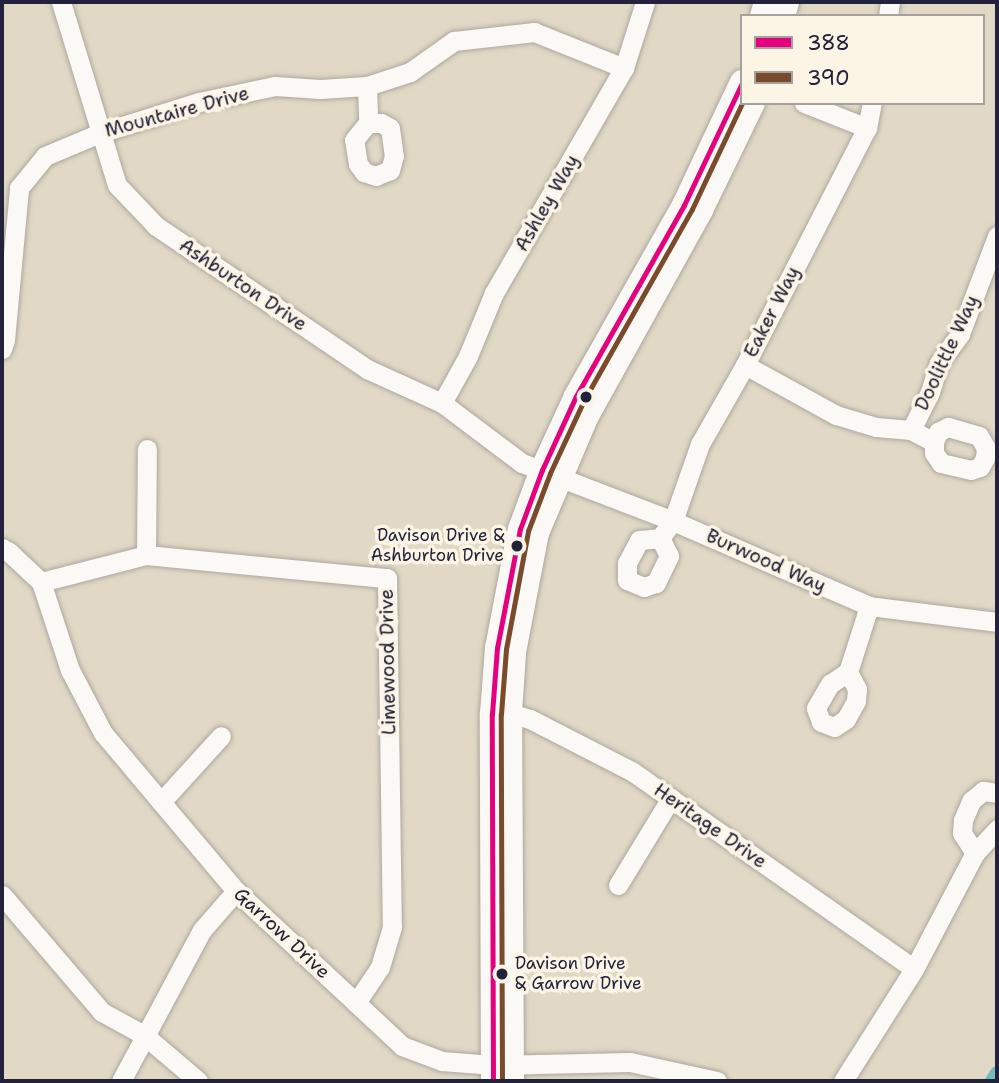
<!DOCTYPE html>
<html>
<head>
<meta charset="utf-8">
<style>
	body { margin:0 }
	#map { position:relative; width:999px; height:1083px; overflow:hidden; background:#e1d8c5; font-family:"Shantell Sans",sans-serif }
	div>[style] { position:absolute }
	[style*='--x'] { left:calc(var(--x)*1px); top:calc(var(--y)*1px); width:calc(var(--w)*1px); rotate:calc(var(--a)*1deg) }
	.canal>* { height:14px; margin:-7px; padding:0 7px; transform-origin:7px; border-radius:7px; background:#72bdbf }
	.roads { filter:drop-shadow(0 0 2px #ada89e) drop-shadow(0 0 2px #ada89e) }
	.minor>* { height:19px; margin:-9.5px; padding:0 9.5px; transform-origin:9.5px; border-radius:9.5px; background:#faf9f6 }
	.major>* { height:24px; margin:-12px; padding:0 12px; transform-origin:12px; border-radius:12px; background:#faf9f6 }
	.bus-1>* { height:5px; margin:-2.5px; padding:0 2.5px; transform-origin:2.5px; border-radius:2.5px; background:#e5007d }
	.bus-2>* { height:5px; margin:-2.5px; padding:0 2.5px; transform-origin:2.5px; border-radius:2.5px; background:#7a4b2a }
	.dots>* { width:19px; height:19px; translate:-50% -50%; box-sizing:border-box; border:4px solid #fcf5e5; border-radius:50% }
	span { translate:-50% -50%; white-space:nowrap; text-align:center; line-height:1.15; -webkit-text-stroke:7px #fcf5e5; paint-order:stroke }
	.bus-label { font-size:17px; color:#22223b }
	.right { translate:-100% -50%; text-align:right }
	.left { translate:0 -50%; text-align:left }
	.street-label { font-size:19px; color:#22223b }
	.frame { position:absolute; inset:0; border:4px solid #22223b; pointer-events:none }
	.legend { position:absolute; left:740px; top:14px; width:245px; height:91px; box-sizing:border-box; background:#fcf5e5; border:2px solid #a5a1a1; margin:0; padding:9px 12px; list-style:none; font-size:21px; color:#22223b }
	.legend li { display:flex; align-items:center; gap:14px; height:35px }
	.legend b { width:35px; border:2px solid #a5a1a1 }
</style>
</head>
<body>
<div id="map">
	<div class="canal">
		<i style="--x:992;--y:1081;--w:9;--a:-58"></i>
	</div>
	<div class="roads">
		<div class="minor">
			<i style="--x:61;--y:2;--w:191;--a:73"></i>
			<i style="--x:117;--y:185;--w:57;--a:46.4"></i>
			<i style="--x:156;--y:226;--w:255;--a:34.1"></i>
			<i style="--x:367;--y:369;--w:82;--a:24.4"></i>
			<i style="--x:442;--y:403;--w:100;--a:36.9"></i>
			<i style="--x:522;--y:463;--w:162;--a:21"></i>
			<i style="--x:673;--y:521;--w:214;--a:23.4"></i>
			<i style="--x:869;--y:606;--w:129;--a:7.1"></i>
			<i style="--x:888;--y:16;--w:14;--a:-82"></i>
			<i style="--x:367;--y:86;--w:37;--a:88"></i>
			<i style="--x:804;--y:103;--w:68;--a:21.6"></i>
			<i style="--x:368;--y:123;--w:13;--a:0"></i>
			<i style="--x:381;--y:123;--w:10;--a:29"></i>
			<i style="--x:390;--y:128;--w:28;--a:82"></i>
			<i style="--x:394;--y:156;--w:15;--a:106"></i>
			<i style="--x:390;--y:170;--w:15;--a:157"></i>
			<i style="--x:376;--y:176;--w:13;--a:-162"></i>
			<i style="--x:364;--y:172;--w:10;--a:-127"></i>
			<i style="--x:358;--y:164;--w:24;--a:-99"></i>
			<i style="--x:354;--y:140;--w:22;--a:-51"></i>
			<i style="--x:2;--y:349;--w:9;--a:-72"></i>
			<i style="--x:5;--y:340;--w:153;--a:-84.7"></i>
			<i style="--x:19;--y:188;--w:41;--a:-50.9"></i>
			<i style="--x:45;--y:156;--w:60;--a:-22.7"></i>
			<i style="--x:100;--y:133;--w:104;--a:-17.4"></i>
			<i style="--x:199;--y:102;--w:78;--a:-11.9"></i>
			<i style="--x:275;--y:86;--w:45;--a:3.8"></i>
			<i style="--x:320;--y:89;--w:47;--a:-3.7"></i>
			<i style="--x:367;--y:86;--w:45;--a:-18"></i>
			<i style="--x:410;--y:72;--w:54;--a:-35.2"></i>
			<i style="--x:454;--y:41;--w:81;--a:-6.4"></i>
			<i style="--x:534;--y:32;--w:97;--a:21.8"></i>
			<i style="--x:745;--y:365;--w:104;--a:28.8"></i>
			<i style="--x:836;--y:415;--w:42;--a:16.7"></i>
			<i style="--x:876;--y:427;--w:35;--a:5"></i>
			<i style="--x:911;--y:430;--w:26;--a:28"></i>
			<i style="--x:442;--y:403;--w:54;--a:-61"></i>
			<i style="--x:468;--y:356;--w:68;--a:-67.6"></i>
			<i style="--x:494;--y:293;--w:260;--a:-60"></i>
			<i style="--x:624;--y:68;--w:69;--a:-72.3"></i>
			<i style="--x:948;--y:427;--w:32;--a:16"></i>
			<i style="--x:979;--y:436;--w:14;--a:60"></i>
			<i style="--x:986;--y:448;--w:10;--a:96"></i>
			<i style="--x:985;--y:458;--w:10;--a:119"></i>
			<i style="--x:980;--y:467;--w:9;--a:162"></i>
			<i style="--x:971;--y:470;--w:31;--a:-167"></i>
			<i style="--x:941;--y:463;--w:12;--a:-125"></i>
			<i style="--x:934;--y:453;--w:11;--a:-90"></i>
			<i style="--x:934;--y:442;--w:11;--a:-68"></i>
			<i style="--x:938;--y:432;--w:11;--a:-27"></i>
			<i style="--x:911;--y:430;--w:42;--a:-63.4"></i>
			<i style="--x:930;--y:392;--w:30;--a:-73"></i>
			<i style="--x:939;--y:363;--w:36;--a:-54"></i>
			<i style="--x:960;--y:334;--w:105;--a:-69.3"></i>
			<i style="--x:660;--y:538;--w:20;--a:63"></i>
			<i style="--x:669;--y:556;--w:30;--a:116"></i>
			<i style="--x:656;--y:583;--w:13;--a:162"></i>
			<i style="--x:644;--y:587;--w:18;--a:-158"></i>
			<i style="--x:627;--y:580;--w:17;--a:-90"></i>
			<i style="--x:627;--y:563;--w:26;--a:-62"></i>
			<i style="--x:639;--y:540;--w:21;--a:-5"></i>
			<i style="--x:660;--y:538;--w:21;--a:-53"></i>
			<i style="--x:673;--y:521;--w:82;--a:-70.7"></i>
			<i style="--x:700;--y:444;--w:91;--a:-60.3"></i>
			<i style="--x:745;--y:365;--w:267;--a:-62.8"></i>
			<i style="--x:867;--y:128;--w:25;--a:-79"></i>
			<i style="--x:2;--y:548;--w:8;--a:30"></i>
			<i style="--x:9;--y:552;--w:44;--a:43.2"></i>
			<i style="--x:41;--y:582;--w:93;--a:71.8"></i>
			<i style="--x:70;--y:670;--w:71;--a:62.4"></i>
			<i style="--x:103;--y:733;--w:207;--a:49.9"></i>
			<i style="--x:236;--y:891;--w:227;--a:43"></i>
			<i style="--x:402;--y:1046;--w:43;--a:20.6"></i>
			<i style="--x:442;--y:1061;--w:51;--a:4.5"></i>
			<i style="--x:493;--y:1065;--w:137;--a:-1.3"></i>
			<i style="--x:630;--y:1062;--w:89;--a:12.3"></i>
			<i style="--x:146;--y:555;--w:106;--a:-89.5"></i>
			<i style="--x:41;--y:582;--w:108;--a:-14.4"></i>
			<i style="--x:146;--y:555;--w:242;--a:5.5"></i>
			<i style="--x:387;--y:578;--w:349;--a:89.2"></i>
			<i style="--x:392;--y:927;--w:42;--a:106.7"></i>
			<i style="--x:380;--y:967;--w:43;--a:123.7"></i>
			<i style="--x:848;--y:672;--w:19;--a:62"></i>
			<i style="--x:857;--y:689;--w:12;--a:95"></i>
			<i style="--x:856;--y:701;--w:21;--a:119"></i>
			<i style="--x:846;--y:719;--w:14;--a:146"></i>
			<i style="--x:834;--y:727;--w:14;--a:-159"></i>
			<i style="--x:821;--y:722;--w:15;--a:-110"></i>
			<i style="--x:816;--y:708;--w:28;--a:-60"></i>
			<i style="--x:830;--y:684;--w:22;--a:-34"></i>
			<i style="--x:848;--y:672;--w:69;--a:-72.3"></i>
			<i style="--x:497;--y:714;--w:13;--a:-4"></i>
			<i style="--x:510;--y:713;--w:21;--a:17"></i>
			<i style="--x:530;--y:719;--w:116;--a:27.2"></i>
			<i style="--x:633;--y:772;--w:343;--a:35"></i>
			<i style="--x:161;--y:802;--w:89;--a:-47.7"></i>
			<i style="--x:975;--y:853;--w:24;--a:-123"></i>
			<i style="--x:962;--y:833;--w:13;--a:-86"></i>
			<i style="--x:963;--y:820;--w:21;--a:-67"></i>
			<i style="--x:971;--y:801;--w:16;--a:-40"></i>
			<i style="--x:983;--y:791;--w:14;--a:8"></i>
			<i style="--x:618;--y:885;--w:102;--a:-58.7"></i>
			<i style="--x:2;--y:895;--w:154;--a:49.5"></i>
			<i style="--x:102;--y:1012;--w:48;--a:28.7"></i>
			<i style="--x:144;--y:1035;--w:71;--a:40.4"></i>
			<i style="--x:121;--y:1081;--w:171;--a:-61.8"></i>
			<i style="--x:202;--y:930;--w:52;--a:-48.9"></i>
			<i style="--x:843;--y:1081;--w:133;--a:-57.6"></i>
			<i style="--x:914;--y:969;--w:131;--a:-62.3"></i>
			<i style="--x:975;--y:853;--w:33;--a:-47"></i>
		</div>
		<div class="major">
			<i style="--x:762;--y:16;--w:15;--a:-74"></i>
			<i style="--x:783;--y:16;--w:15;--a:-74"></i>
			<i style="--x:493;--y:1081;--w:367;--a:-90.2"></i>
			<i style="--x:492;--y:714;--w:66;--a:-85.7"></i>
			<i style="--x:497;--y:648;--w:121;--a:-79.1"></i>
			<i style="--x:520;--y:529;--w:63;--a:-69.6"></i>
			<i style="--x:542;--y:470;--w:81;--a:-65.3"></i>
			<i style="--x:576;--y:396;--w:219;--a:-60.5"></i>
			<i style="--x:684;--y:205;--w:136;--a:-64.8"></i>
			<i style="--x:512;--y:1081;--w:368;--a:-90.3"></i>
			<i style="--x:510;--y:713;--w:61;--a:-86.2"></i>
			<i style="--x:514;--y:652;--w:121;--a:-79.1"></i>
			<i style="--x:537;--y:533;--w:127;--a:-66.9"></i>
			<i style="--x:587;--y:416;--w:235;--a:-61"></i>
			<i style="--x:701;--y:210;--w:119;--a:-64.1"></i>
		</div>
	</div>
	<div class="bus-1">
		<i style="--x:493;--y:1081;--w:367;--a:-90.2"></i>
		<i style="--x:492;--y:714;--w:66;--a:-85.7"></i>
		<i style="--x:497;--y:648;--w:121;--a:-79.1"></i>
		<i style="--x:520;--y:529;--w:63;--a:-69.6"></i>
		<i style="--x:542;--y:470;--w:81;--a:-65.3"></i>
		<i style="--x:576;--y:396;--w:219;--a:-60.5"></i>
		<i style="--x:684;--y:205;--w:135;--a:-64.6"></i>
	</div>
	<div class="bus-2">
		<i style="--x:502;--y:1081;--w:367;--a:-90.2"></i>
		<i style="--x:501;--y:714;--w:65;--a:-85.6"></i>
		<i style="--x:506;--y:649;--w:120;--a:-79.4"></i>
		<i style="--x:528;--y:531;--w:62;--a:-69.2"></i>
		<i style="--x:550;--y:473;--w:81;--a:-65"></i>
		<i style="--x:584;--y:400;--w:219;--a:-60.5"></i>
		<i style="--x:692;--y:209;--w:117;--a:-64.7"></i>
	</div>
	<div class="dots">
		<i style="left:586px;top:397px;background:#22223b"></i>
		<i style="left:517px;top:546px;background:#22223b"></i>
		<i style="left:502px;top:974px;background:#22223b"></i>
	</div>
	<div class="bus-label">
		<span class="right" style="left:504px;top:546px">Davison Drive &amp;<br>Ashburton Drive</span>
		<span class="left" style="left:515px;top:974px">Davison Drive<br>&amp; Garrow Drive</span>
	</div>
	<div class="street-label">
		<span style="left:177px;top:112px;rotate:-15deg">Mountaire Drive</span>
		<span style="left:547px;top:203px;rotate:-60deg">Ashley Way</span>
		<span style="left:243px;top:285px;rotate:34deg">Ashburton Drive</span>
		<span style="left:772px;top:312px;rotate:-63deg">Eaker Way</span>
		<span style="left:947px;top:353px;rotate:-65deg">Doolittle Way</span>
		<span style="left:766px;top:561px;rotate:24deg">Burwood Way</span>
		<span style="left:388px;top:662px;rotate:-91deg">Limewood Drive</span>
		<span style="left:710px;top:826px;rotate:35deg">Heritage Drive</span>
		<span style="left:282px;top:933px;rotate:43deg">Garrow Drive</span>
	</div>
	<div class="frame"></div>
	<ul class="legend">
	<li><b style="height:9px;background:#e5007d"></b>388</li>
	<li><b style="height:9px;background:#7a4b2a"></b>390</li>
	</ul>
</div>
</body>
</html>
